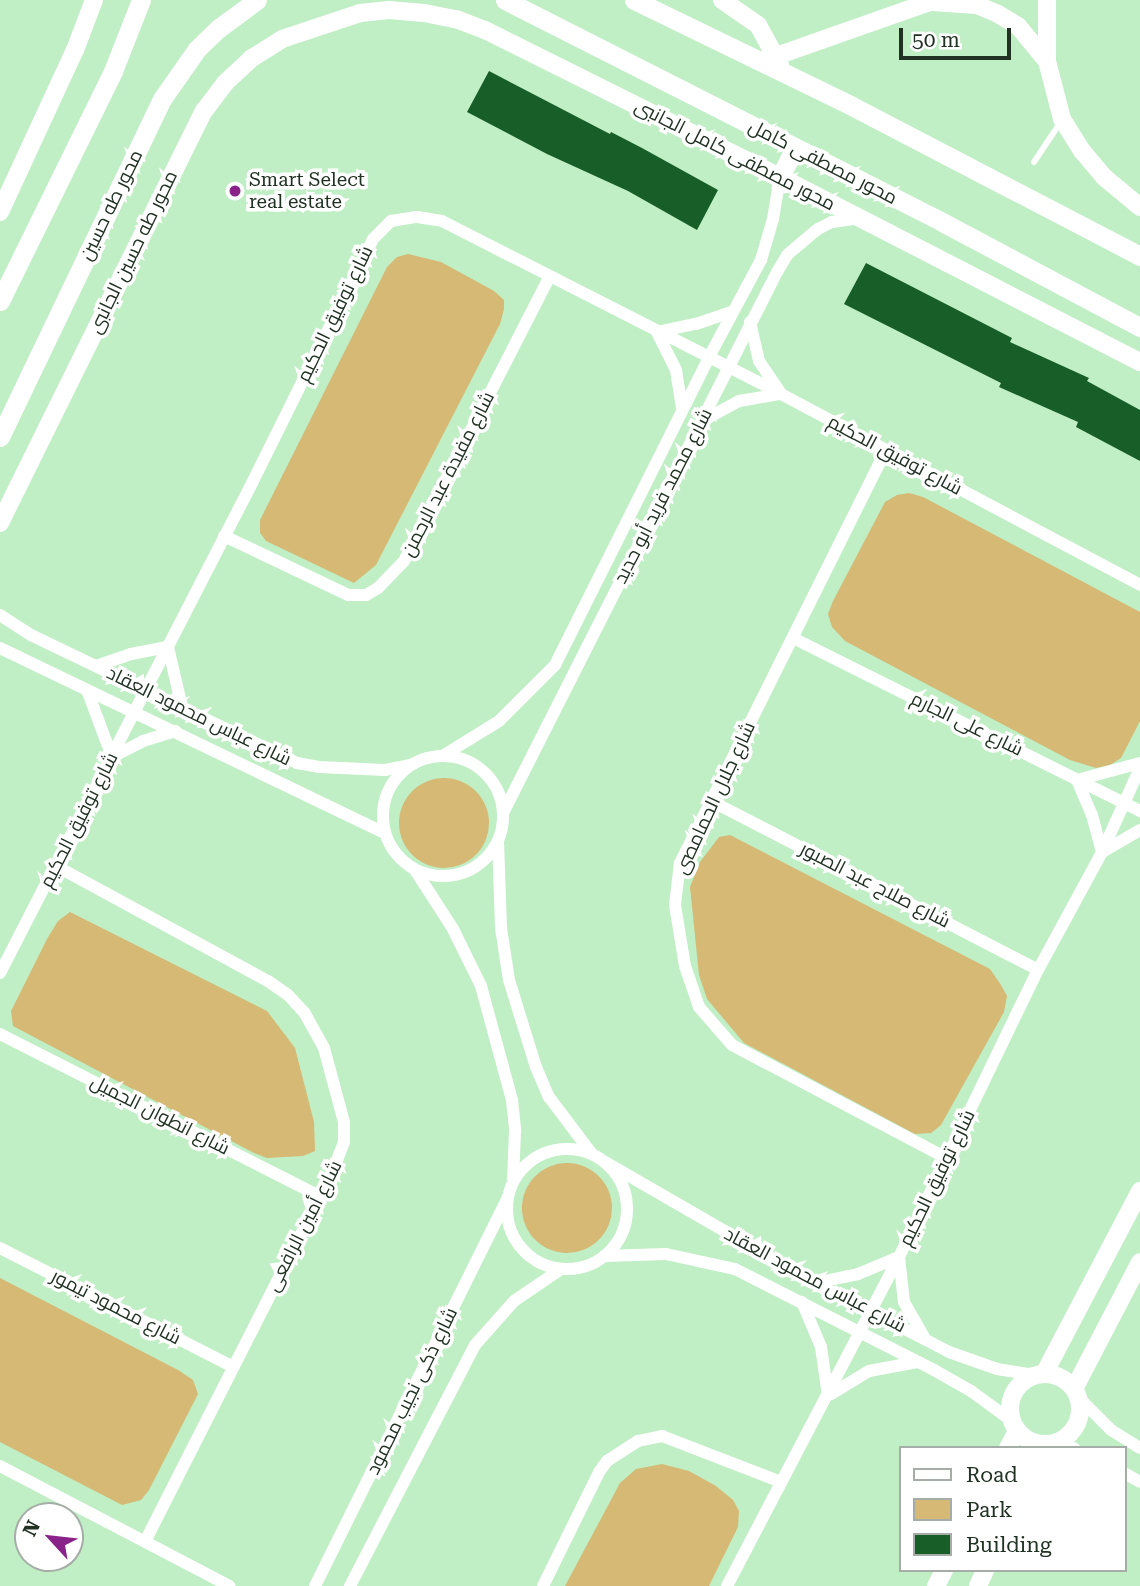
<!DOCTYPE html>
<html>
<head>
<meta charset="utf-8">
<style>
	body { margin:0 }
	#map { position:relative; width:1140px; height:1586px; overflow:hidden; background:#c0eec5; font-family:"Roboto Serif",Cairo,serif }
	div>[style] { position:absolute }
	[style*='--x'] { left:calc(var(--x)*1px); top:calc(var(--y)*1px); width:calc(var(--w)*1px); rotate:calc(var(--a)*1deg) }
	.green>* { inset:0; background:#d5b975 }
	.round { border-radius:50% }
	.building>* { inset:0; background:#175e28 }
	.lane>* { height:6px; margin:-3px; padding:0 3px; transform-origin:3px; border-radius:3px; background:#fff }
	.street>* { height:12px; margin:-6px; padding:0 6px; transform-origin:6px; border-radius:6px; background:#fff }
	.street>.ring { margin:-6px; padding:0; box-sizing:content-box; background:none; border:12px solid #fff; border-radius:50% }
	.secondary>* { height:18px; margin:-9px; padding:0 9px; transform-origin:9px; border-radius:9px; background:#fff }
	.secondary>.ring { margin:-9px; padding:0; box-sizing:content-box; background:none; border:18px solid #fff; border-radius:50% }
	.primary>* { height:19px; margin:-9.5px; padding:0 9.5px; transform-origin:9.5px; border-radius:9.5px; background:#fff }
	.dots>* { width:19px; height:19px; translate:-50% -50%; box-sizing:border-box; border:4px solid #fff; border-radius:50% }
	span { translate:-50% -50%; white-space:nowrap; text-align:center; line-height:1.15; -webkit-text-stroke:7px #fff; paint-order:stroke }
	.street-label { font-size:19px; color:#213223 }
	.poi-label { font-size:19px; color:#213223 }
	.left { translate:0 -50%; text-align:left }
	.legend { position:absolute; left:899px; top:1446px; width:228px; height:126px; box-sizing:border-box; background:#fff; border:2px solid #a6ada7; margin:0; padding:9px 12px; list-style:none; font-size:21px; color:#213223 }
	.legend li { display:flex; align-items:center; gap:14px; height:35px }
	.legend b { width:35px; border:2px solid #a6ada7 }
	.north { position:absolute; left:14px; top:1502px; width:70px; height:70px; box-sizing:border-box; background:#fff; border:2px solid #a6ada7; border-radius:50%; rotate:297deg; font-size:19px; font-weight:700; line-height:28px; text-align:center; color:#213223 }
	.north::after { content:''; display:block; margin:auto; width:24px; height:32px; background:#89238a; clip-path:polygon(50% 0,100% 100%,50% 72%,0 100%) }
	.scale { position:absolute; left:899px; top:28px; width:112px; height:32px; box-sizing:border-box; border:4px solid #213223; border-top:0; padding-left:9px; font-size:21px; line-height:24px; white-space:nowrap; color:#213223; -webkit-text-stroke:5px #fff; paint-order:stroke }
</style>
</head>
<body>
<div id="map">
	<div class="green">
		<i style="clip-path:polygon(408px 254px,441px 262px,494px 291px,504px 300px,504px 309px,500px 324px,376px 565px,354px 583px,266px 541px,260px 533px,260px 520px,387px 267px,397px 257px)"></i>
		<i style="clip-path:polygon(909px 493px,923px 497px,1140px 612px,1140px 721px,1121px 758px,1110px 765px,1096px 768px,1070px 760px,845px 641px,832px 627px,828px 614px,833px 601px,885px 502px,897px 495px)"></i>
		<i class="round" style="left:399px;top:778px;width:90px;height:90px"></i>
		<i style="clip-path:polygon(730px 835px,990px 969px,1001px 985px,1007px 996px,1004px 1012px,941px 1125px,931px 1133px,915px 1134px,744px 1043px,707px 999px,699px 975px,690px 887px,700px 862px,719px 837px)"></i>
		<i style="clip-path:polygon(70px 912px,267px 1011px,295px 1048px,314px 1122px,315px 1151px,303px 1156px,267px 1158px,254px 1153px,13px 1026px,11px 1011px,47px 939px,58px 921px)"></i>
		<i class="round" style="left:522px;top:1163px;width:90px;height:90px"></i>
		<i style="clip-path:polygon(0 1278px,178px 1370px,193px 1380px,198px 1394px,149px 1490px,141px 1500px,122px 1505px,0 1442px)"></i>
		<i style="clip-path:polygon(662px 1464px,689px 1471px,716px 1486px,733px 1500px,739px 1511px,738px 1527px,709px 1586px,565px 1586px,620px 1483px,636px 1469px)"></i>
	</div>
	<div class="building">
		<i style="clip-path:polygon(489px 71px,610px 134px,611px 132px,642px 148px,718px 190px,697px 230px,628px 191px,547px 154px,467px 112px)"></i>
		<i style="clip-path:polygon(866px 263px,1012px 338px,1010px 342px,1089px 378px,1087px 381px,1140px 410px,1140px 461px,1076px 427px,1078px 422px,999px 387px,1001px 383px,844px 304px)"></i>
	</div>
	<div class="lane">
		<i style="--x:1034;--y:162;--w:47;--a:-56.3"></i>
	</div>
	<div class="street">
		<i style="--x:750;--y:322;--w:40;--a:77"></i>
		<i style="--x:759;--y:361;--w:36;--a:56"></i>
		<i style="--x:682;--y:408;--w:38;--a:-99"></i>
		<i style="--x:676;--y:370;--w:42;--a:-116.6"></i>
		<i style="--x:657;--y:332;--w:40;--a:-12"></i>
		<i style="--x:696;--y:324;--w:39;--a:-19"></i>
		<i style="--x:702;--y:421;--w:42;--a:-28.4"></i>
		<i style="--x:739;--y:401;--w:42;--a:-9.7"></i>
		<i style="--x:886;--y:450;--w:462;--a:116.5"></i>
		<i style="--x:680;--y:863;--w:42;--a:96.8"></i>
		<i style="--x:675;--y:905;--w:62;--a:80.7"></i>
		<i style="--x:685;--y:966;--w:43;--a:71.1"></i>
		<i style="--x:699;--y:1007;--w:50;--a:49"></i>
		<i style="--x:732;--y:1045;--w:242;--a:27.8"></i>
		<i style="--x:224;--y:536;--w:137;--a:25.4"></i>
		<i style="--x:348;--y:595;--w:18;--a:0"></i>
		<i style="--x:366;--y:595;--w:14;--a:-30"></i>
		<i style="--x:378;--y:588;--w:37;--a:-46"></i>
		<i style="--x:404;--y:561;--w:318;--a:-62.9"></i>
		<i style="--x:0;--y:615;--w:37;--a:33"></i>
		<i style="--x:31;--y:635;--w:295;--a:25.7"></i>
		<i style="--x:297;--y:763;--w:22;--a:10"></i>
		<i style="--x:319;--y:767;--w:66;--a:2.6"></i>
		<i style="--x:385;--y:770;--w:25;--a:-11"></i>
		<i style="--x:793;--y:638;--w:388;--a:26.5"></i>
		<i style="--x:0;--y:648;--w:427;--a:25.7"></i>
		<i style="--x:96;--y:666;--w:37;--a:-19"></i>
		<i style="--x:131;--y:654;--w:38;--a:-11"></i>
		<i style="--x:168;--y:647;--w:62;--a:76.9"></i>
		<i style="--x:87;--y:690;--w:72;--a:69.5"></i>
		<i style="--x:112;--y:757;--w:35;--a:-27"></i>
		<i style="--x:143;--y:741;--w:34;--a:-17"></i>
		<i style="--x:444;--y:755;--w:65;--a:-31.7"></i>
		<i style="--x:499;--y:721;--w:79;--a:-45"></i>
		<i style="--x:555;--y:665;--w:344;--a:-63.4"></i>
		<i style="--x:709;--y:357;--w:110;--a:-61.8"></i>
		<i style="--x:761;--y:260;--w:43;--a:-73.7"></i>
		<i style="--x:773;--y:219;--w:43;--a:-80.5"></i>
		<i class="ring" style="left:383px;top:756px;width:108px;height:108px"></i>
		<i style="--x:1140;--y:763;--w:65;--a:164.9"></i>
		<i style="--x:1077;--y:780;--w:38;--a:67"></i>
		<i style="--x:1092;--y:815;--w:38;--a:75"></i>
		<i style="--x:1102;--y:852;--w:44;--a:-30.1"></i>
		<i style="--x:711;--y:801;--w:368;--a:27.3"></i>
		<i style="--x:503;--y:813;--w:606;--a:-63.14"></i>
		<i style="--x:777;--y:272;--w:21;--a:-59"></i>
		<i style="--x:788;--y:254;--w:39;--a:-40"></i>
		<i style="--x:818;--y:229;--w:16;--a:-27"></i>
		<i style="--x:832;--y:222;--w:27;--a:-8"></i>
		<i style="--x:498;--y:841;--w:87;--a:88"></i>
		<i style="--x:501;--y:928;--w:53;--a:81.3"></i>
		<i style="--x:509;--y:980;--w:91;--a:72.8"></i>
		<i style="--x:536;--y:1067;--w:33;--a:67"></i>
		<i style="--x:549;--y:1097;--w:71;--a:53"></i>
		<i style="--x:56;--y:866;--w:241;--a:28.5"></i>
		<i style="--x:268;--y:981;--w:24;--a:35"></i>
		<i style="--x:288;--y:995;--w:23;--a:47"></i>
		<i style="--x:304;--y:1012;--w:41;--a:60.9"></i>
		<i style="--x:324;--y:1048;--w:77;--a:74.9"></i>
		<i style="--x:344;--y:1122;--w:20;--a:90"></i>
		<i style="--x:344;--y:1142;--w:31;--a:111"></i>
		<i style="--x:333;--y:1171;--w:415;--a:116.9"></i>
		<i style="--x:415;--y:870;--w:70;--a:57.2"></i>
		<i style="--x:453;--y:929;--w:64;--a:63.8"></i>
		<i style="--x:481;--y:986;--w:118;--a:74.8"></i>
		<i style="--x:512;--y:1100;--w:31;--a:84"></i>
		<i style="--x:515;--y:1131;--w:49;--a:92.3"></i>
		<i style="--x:0;--y:973;--w:544;--a:-62.78"></i>
		<i style="--x:249;--y:489;--w:279;--a:-63.6"></i>
		<i style="--x:373;--y:239;--w:25;--a:-45"></i>
		<i style="--x:391;--y:221;--w:26;--a:-9"></i>
		<i style="--x:417;--y:217;--w:25;--a:9"></i>
		<i style="--x:442;--y:221;--w:381;--a:27"></i>
		<i style="--x:781;--y:394;--w:407;--a:28"></i>
		<i style="--x:0;--y:1034;--w:360;--a:26.9"></i>
		<i class="ring" style="left:507px;top:1149px;width:108px;height:108px"></i>
		<i style="--x:605;--y:1162;--w:242;--a:30"></i>
		<i style="--x:815;--y:1283;--w:151;--a:27.2"></i>
		<i style="--x:949;--y:1352;--w:51;--a:19.5"></i>
		<i style="--x:997;--y:1369;--w:38;--a:9"></i>
		<i style="--x:0;--y:1248;--w:260;--a:27"></i>
		<i style="--x:604;--y:1256;--w:62;--a:-1.8"></i>
		<i style="--x:666;--y:1254;--w:71;--a:12.3"></i>
		<i style="--x:735;--y:1269;--w:223;--a:26.9"></i>
		<i style="--x:934;--y:1370;--w:43;--a:29.6"></i>
		<i style="--x:971;--y:1391;--w:51;--a:36.2"></i>
		<i style="--x:815;--y:1283;--w:44;--a:-11.8"></i>
		<i style="--x:858;--y:1274;--w:44;--a:-22.5"></i>
		<i style="--x:899;--y:1257;--w:45;--a:83.7"></i>
		<i style="--x:904;--y:1302;--w:40;--a:60.3"></i>
		<i style="--x:802;--y:1302;--w:49;--a:67.1"></i>
		<i style="--x:821;--y:1347;--w:49;--a:81.9"></i>
		<i style="--x:831;--y:1394;--w:44;--a:-31.2"></i>
		<i style="--x:869;--y:1371;--w:49;--a:-10.6"></i>
		<i style="--x:1079;--y:1398;--w:45;--a:45"></i>
		<i style="--x:1111;--y:1430;--w:34;--a:32"></i>
		<i style="--x:1060;--y:1441;--w:16;--a:27"></i>
		<i style="--x:0;--y:1466;--w:259;--a:27.6"></i>
		<i style="--x:1124;--y:1473;--w:18;--a:29"></i>
		<i style="--x:315;--y:1586;--w:434;--a:-63.6"></i>
		<i style="--x:350;--y:1586;--w:271;--a:-62.6"></i>
		<i style="--x:475;--y:1345;--w:59;--a:-48.4"></i>
		<i style="--x:514;--y:1301;--w:57;--a:-34.2"></i>
		<i style="--x:543;--y:1586;--w:127;--a:-63.8"></i>
		<i style="--x:599;--y:1472;--w:14;--a:-54"></i>
		<i style="--x:607;--y:1461;--w:37;--a:-33"></i>
		<i style="--x:638;--y:1441;--w:25;--a:-12"></i>
		<i style="--x:662;--y:1436;--w:128;--a:21.1"></i>
		<i style="--x:727;--y:1586;--w:371;--a:-62.4"></i>
		<i style="--x:899;--y:1257;--w:319;--a:-64.2"></i>
		<i style="--x:1038;--y:970;--w:134;--a:-61.5"></i>
		<i style="--x:1102;--y:852;--w:92;--a:-65.7"></i>
	</div>
	<div class="secondary">
		<i style="--x:722;--y:0;--w:44;--a:34.8"></i>
		<i style="--x:758;--y:25;--w:46;--a:61.2"></i>
		<i style="--x:1047;--y:0;--w:61;--a:90"></i>
		<i style="--x:1047;--y:61;--w:60;--a:75.5"></i>
		<i style="--x:1062;--y:119;--w:39;--a:58"></i>
		<i style="--x:1083;--y:152;--w:33;--a:50"></i>
		<i style="--x:1104;--y:177;--w:47;--a:39.8"></i>
		<i style="--x:932;--y:2;--w:45;--a:3.8"></i>
		<i style="--x:977;--y:5;--w:23;--a:23"></i>
		<i style="--x:998;--y:14;--w:23;--a:31"></i>
		<i style="--x:1018;--y:26;--w:45;--a:50.4"></i>
		<i style="--x:762;--y:61;--w:183;--a:-19.4"></i>
		<i style="--x:0;--y:212;--w:179;--a:-65.2"></i>
		<i style="--x:75;--y:50;--w:53;--a:-69.2"></i>
		<i style="--x:0;--y:523;--w:460;--a:-63.7"></i>
		<i style="--x:204;--y:111;--w:35;--a:-53"></i>
		<i style="--x:225;--y:83;--w:37;--a:-43"></i>
		<i style="--x:252;--y:58;--w:36;--a:-32"></i>
		<i style="--x:282;--y:39;--w:82;--a:-18.4"></i>
		<i style="--x:360;--y:13;--w:29;--a:-6"></i>
		<i style="--x:389;--y:10;--w:35;--a:5"></i>
		<i style="--x:424;--y:13;--w:33;--a:11"></i>
		<i style="--x:456;--y:19;--w:31;--a:21"></i>
		<i style="--x:485;--y:30;--w:330;--a:26.5"></i>
		<i style="--x:780;--y:177;--w:405;--a:27.2"></i>
		<i class="ring" style="left:1010px;top:1374px;width:52px;height:52px"></i>
		<i style="--x:1044;--y:1374;--w:207;--a:-62.3"></i>
		<i style="--x:1074;--y:1389;--w:143;--a:-62.5"></i>
		<i style="--x:1008;--y:1448;--w:19;--a:-62"></i>
		<i style="--x:936;--y:1586;--w:18;--a:-63"></i>
		<i style="--x:978;--y:1586;--w:17;--a:-66"></i>
	</div>
	<div class="primary">
		<i style="--x:505;--y:0;--w:492;--a:26.9"></i>
		<i style="--x:944;--y:223;--w:222;--a:28"></i>
		<i style="--x:634;--y:0;--w:240;--a:25.9"></i>
		<i style="--x:850;--y:105;--w:327;--a:27.5"></i>
		<i style="--x:780;--y:177;--w:33;--a:-63"></i>
		<i style="--x:0;--y:301;--w:256;--a:-63.8"></i>
		<i style="--x:113;--y:71;--w:76;--a:-68.5"></i>
		<i style="--x:0;--y:437;--w:375;--a:-64.4"></i>
		<i style="--x:162;--y:99;--w:61;--a:-55"></i>
		<i style="--x:197;--y:49;--w:30;--a:-44"></i>
		<i style="--x:219;--y:28;--w:47;--a:-36.4"></i>
	</div>
	<div class="dots">
		<i style="left:235px;top:191px;background:#89238a"></i>
	</div>
	<div class="street-label">
		<span style="left:735px;top:155px;rotate:27deg">محور مصطفى كامل الجانبى</span>
		<span style="left:823px;top:162px;rotate:27deg">محور مصطفى كامل</span>
		<span style="left:111px;top:205px;rotate:-64deg">محور طه حسين</span>
		<span style="left:133px;top:252px;rotate:-64deg">محور طه حسين الجانبى</span>
		<span style="left:335px;top:314px;rotate:-64deg">شارع توفيق الحكيم</span>
		<span style="left:895px;top:455px;rotate:28deg">شارع توفيق الحكيم</span>
		<span style="left:448px;top:474px;rotate:-63deg">شارع مفيدة عبد الرحمن</span>
		<span style="left:663px;top:496px;rotate:-63deg">شارع محمد فريد أبو حديد</span>
		<span style="left:199px;top:716px;rotate:26deg">شارع عباس محمود العقاد</span>
		<span style="left:967px;top:724px;rotate:26deg">شارع على الجارم</span>
		<span style="left:715px;top:798px;rotate:-65deg">شارع جلال الحمامصى</span>
		<span style="left:79px;top:820px;rotate:-63deg">شارع توفيق الحكيم</span>
		<span style="left:875px;top:885px;rotate:27deg">شارع صلاح عبد الصبور</span>
		<span style="left:160px;top:1115px;rotate:27deg">شارع انطوان الجميل</span>
		<span style="left:937px;top:1178px;rotate:-64deg">شارع توفيق الحكيم</span>
		<span style="left:304px;top:1226px;rotate:-63deg">شارع أمين الرافعى</span>
		<span style="left:815px;top:1280px;rotate:28deg">شارع عباس محمود العقاد</span>
		<span style="left:116px;top:1307px;rotate:27deg">شارع محمود تيمور</span>
		<span style="left:412px;top:1391px;rotate:-64deg">شارع ذكى نجيب محمود</span>
	</div>
	<div class="poi-label">
		<span class="left" style="left:249px;top:191px">Smart Select<br>real estate</span>
	</div>
	<ul class="legend">
	<li><b style="height:9px;background:#fff"></b>Road</li>
	<li><b style="height:19px;background:#d5b975"></b>Park</li>
	<li><b style="height:19px;background:#175e28"></b>Building</li>
	</ul>
	<div class="north">N</div>
	<div class="scale">50 m</div>
</div>
</body>
</html>
